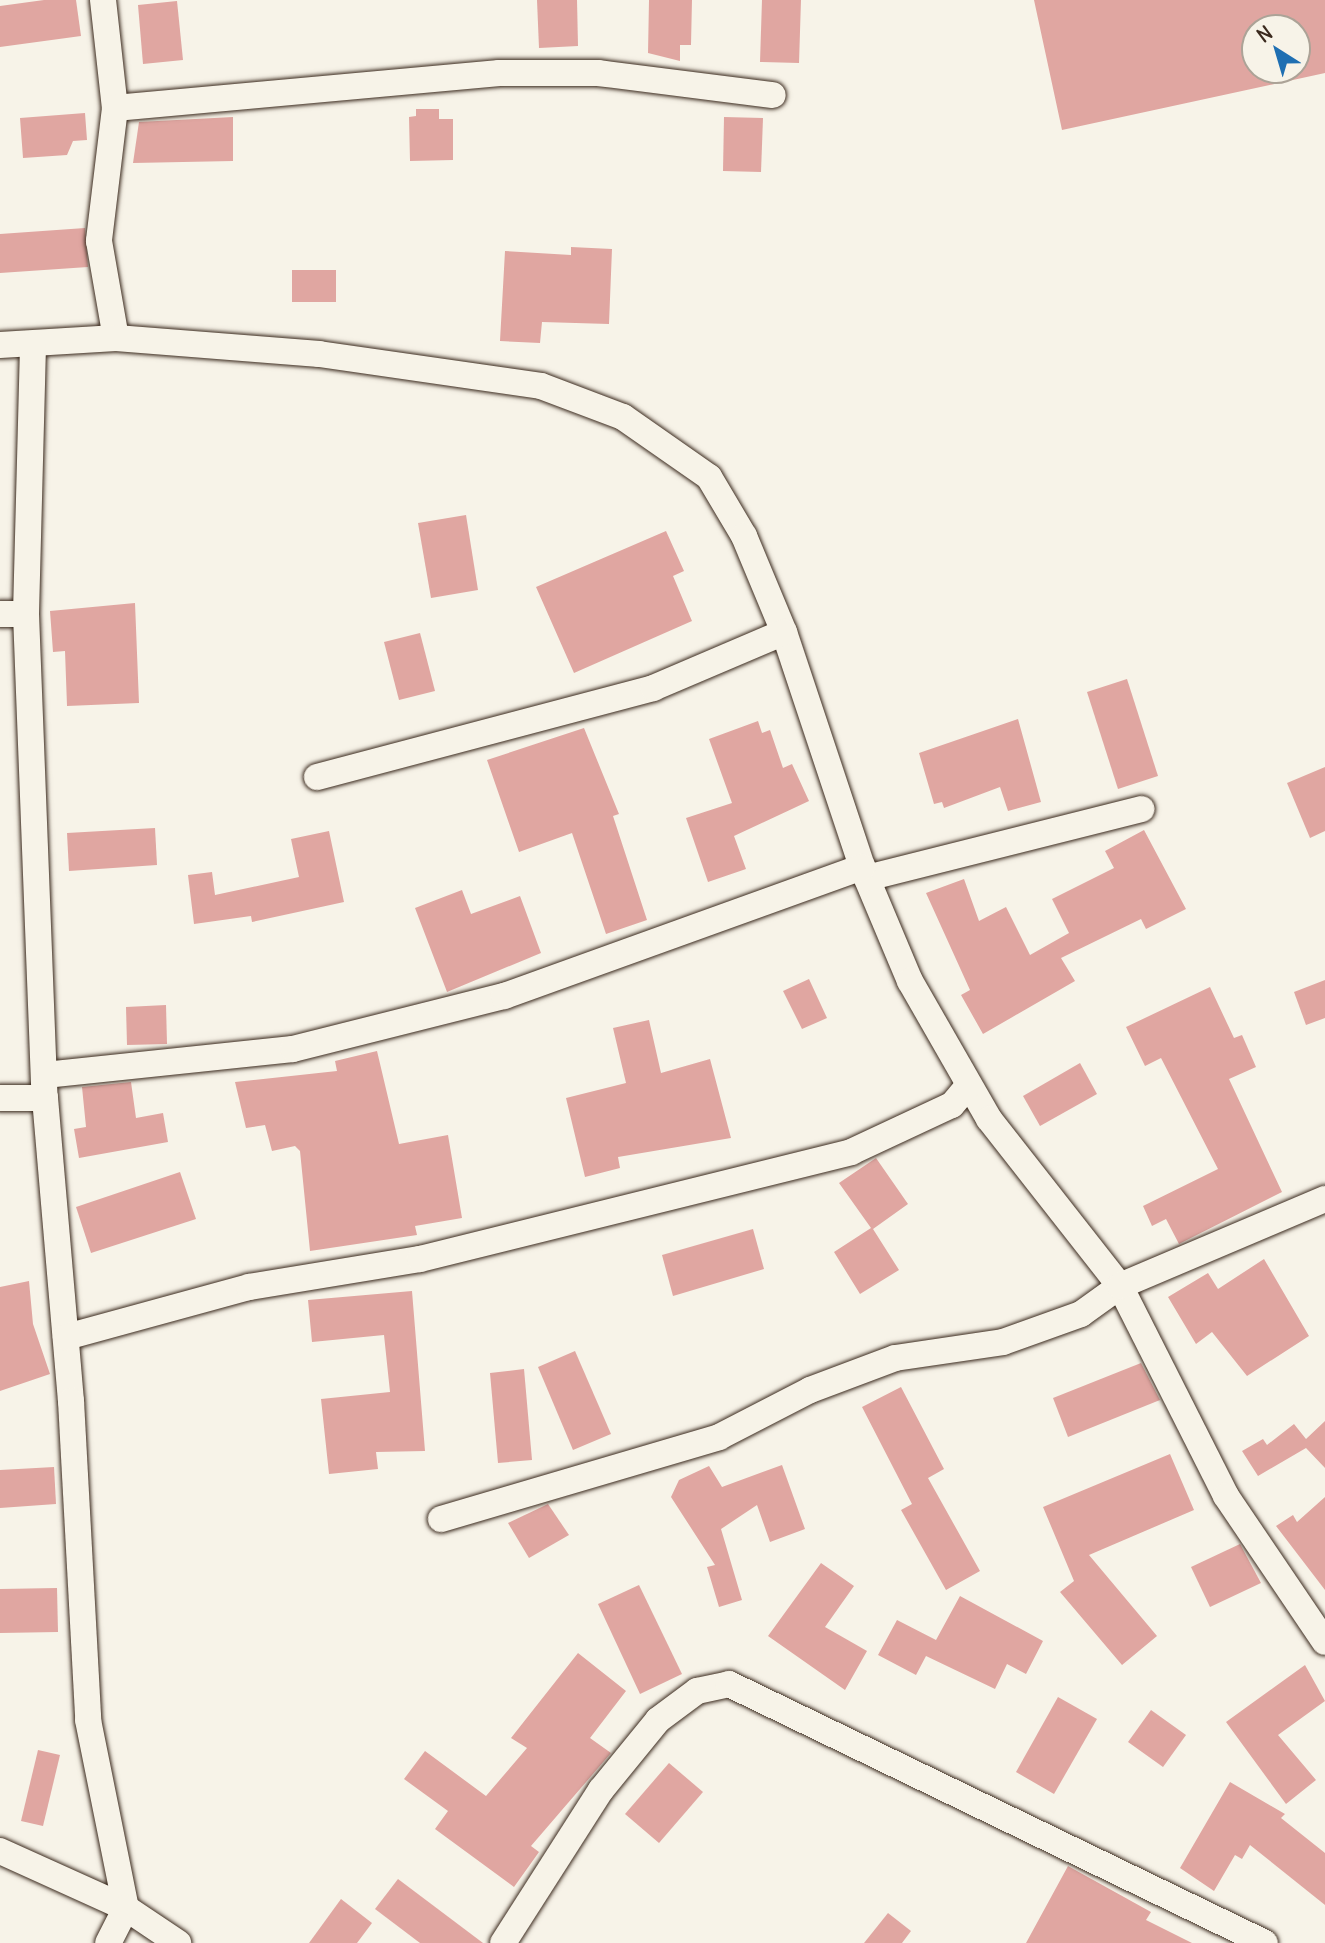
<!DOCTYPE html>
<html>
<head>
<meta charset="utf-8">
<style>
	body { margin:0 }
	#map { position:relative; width:1325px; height:1943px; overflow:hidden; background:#f7f3e8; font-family:Delius,sans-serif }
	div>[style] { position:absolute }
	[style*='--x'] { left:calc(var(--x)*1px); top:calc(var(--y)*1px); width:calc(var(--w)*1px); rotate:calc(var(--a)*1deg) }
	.building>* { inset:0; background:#e0a6a1 }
	.roads { filter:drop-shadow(0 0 2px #3b2a1e) drop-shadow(0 0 2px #3b2a1e) }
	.minor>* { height:26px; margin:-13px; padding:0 13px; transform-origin:13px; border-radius:13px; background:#f7f3e8 }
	span { translate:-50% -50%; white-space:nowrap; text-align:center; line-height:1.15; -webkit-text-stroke:6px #f7f3e8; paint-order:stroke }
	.north { position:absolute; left:1241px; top:14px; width:70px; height:70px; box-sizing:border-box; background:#f7f3e8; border:2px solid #aca397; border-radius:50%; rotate:323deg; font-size:19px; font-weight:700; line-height:28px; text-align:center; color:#3b2a1e }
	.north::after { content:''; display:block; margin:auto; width:24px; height:32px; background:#1f6fb2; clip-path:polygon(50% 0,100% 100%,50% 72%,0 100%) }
</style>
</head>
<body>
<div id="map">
	<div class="building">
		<i style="clip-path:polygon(44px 0,76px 0,81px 36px,0 47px,0 6px)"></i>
		<i style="clip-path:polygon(537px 0,577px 0,578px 46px,539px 48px)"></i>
		<i style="clip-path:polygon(649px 0,692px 0,691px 45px,680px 45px,680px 61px,648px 53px)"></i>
		<i style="clip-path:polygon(762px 0,801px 0,799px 63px,760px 62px)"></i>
		<i style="clip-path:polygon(evenodd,1034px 0,1325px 0,1325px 73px,1062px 130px,1034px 0,1255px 28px,1297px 28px,1297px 70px,1255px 70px,1255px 28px)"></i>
		<i style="clip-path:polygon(177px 1px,183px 60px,143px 64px,138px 5px)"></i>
		<i style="clip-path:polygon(416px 109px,439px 109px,439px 119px,453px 119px,453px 160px,410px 161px,409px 117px,416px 116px)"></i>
		<i style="clip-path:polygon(85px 113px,87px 140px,73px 141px,67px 155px,23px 158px,20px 118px)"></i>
		<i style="clip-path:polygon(233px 117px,233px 161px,133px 163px,139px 122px)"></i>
		<i style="clip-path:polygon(724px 117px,763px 118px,761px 172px,723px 171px)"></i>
		<i style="clip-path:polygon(85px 228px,88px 267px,0 273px,0 234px)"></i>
		<i style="clip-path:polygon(571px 247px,612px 249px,609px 324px,542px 322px,540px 343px,500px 341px,505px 251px,571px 255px)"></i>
		<i style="clip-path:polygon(292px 270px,336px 270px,336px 302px,292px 302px)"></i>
		<i style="clip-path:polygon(466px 515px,478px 590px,431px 598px,418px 523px)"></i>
		<i style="clip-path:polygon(666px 531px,684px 571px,673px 576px,692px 621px,574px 673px,536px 587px)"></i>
		<i style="clip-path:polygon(135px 603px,139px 703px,67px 706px,65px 651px,53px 652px,50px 611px)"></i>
		<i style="clip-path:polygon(420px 633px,435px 691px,399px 700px,384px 642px)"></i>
		<i style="clip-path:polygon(1127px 679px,1158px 776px,1118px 789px,1087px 692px)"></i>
		<i style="clip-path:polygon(1018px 719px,1041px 802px,1008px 811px,1000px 787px,944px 808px,942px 802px,934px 804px,919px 753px)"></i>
		<i style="clip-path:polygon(758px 721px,762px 733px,770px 730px,783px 768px,792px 764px,809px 801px,734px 836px,746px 869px,708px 882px,686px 818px,732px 803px,709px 739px)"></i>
		<i style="clip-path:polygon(584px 728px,619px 814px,613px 816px,647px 920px,606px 934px,572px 833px,519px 852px,487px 760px)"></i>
		<i style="clip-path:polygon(1325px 767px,1325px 831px,1310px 838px,1287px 783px)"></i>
		<i style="clip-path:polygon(155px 828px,157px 865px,69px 871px,67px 833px)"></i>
		<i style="clip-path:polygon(1144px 830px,1186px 909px,1146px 929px,1141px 919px,1061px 958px,1075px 981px,983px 1034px,961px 995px,970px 990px,926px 893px,964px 879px,979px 921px,1006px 907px,1030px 955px,1069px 933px,1052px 899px,1114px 868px,1105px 851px)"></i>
		<i style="clip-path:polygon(329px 831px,344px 902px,252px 922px,251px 916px,194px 924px,188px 875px,212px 872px,215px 895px,299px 877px,291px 839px)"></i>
		<i style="clip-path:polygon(462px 890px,471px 914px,520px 896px,541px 953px,447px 992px,415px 908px)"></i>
		<i style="clip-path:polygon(809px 979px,827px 1018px,802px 1029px,783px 991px)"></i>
		<i style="clip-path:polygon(1325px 980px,1325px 1018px,1306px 1025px,1294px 992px)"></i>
		<i style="clip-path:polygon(1210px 987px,1234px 1038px,1242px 1035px,1256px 1067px,1229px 1079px,1282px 1192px,1179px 1244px,1166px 1219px,1152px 1226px,1143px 1206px,1218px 1169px,1161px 1058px,1145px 1066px,1126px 1027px)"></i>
		<i style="clip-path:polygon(166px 1005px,167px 1044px,127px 1045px,126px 1007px)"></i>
		<i style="clip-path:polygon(649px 1020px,661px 1073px,710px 1059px,731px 1138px,618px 1157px,620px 1168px,585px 1177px,566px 1098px,626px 1083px,613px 1028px)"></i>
		<i style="clip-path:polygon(377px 1051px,399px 1144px,448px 1135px,462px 1218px,415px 1226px,417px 1235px,310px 1251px,300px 1151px,295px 1146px,272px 1151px,265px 1125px,246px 1128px,235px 1082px,337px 1071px,335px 1061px)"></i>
		<i style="clip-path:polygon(1080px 1063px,1097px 1094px,1040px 1126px,1023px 1096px)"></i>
		<i style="clip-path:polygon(131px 1082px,136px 1118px,163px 1113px,168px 1142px,79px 1158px,74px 1129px,86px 1127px,82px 1087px)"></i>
		<i style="clip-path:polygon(876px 1158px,908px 1204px,873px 1229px,899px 1270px,860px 1294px,834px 1252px,871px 1228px,839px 1183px)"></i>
		<i style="clip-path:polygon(180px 1172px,196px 1219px,91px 1253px,76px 1207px)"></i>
		<i style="clip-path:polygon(753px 1229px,764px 1269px,673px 1296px,662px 1255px)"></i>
		<i style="clip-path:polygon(1264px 1259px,1309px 1336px,1247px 1376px,1212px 1332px,1196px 1344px,1168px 1297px,1208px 1273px,1218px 1289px)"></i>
		<i style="clip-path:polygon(29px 1281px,33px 1324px,50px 1374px,0 1391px,0 1287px)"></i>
		<i style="clip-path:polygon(412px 1291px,425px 1451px,376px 1452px,378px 1469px,329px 1474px,321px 1399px,390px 1392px,384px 1335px,312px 1342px,308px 1300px)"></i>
		<i style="clip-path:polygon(575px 1351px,611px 1434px,573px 1450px,538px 1367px)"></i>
		<i style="clip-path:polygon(1141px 1363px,1160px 1400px,1068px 1437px,1053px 1398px)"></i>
		<i style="clip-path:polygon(524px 1369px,532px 1460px,498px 1463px,490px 1373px)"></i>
		<i style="clip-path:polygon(901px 1387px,944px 1469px,928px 1478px,980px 1571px,946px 1590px,901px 1510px,912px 1504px,862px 1407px)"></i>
		<i style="clip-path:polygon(1325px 1421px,1325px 1468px,1306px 1448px,1258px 1476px,1242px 1451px,1263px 1439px,1267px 1445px,1294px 1424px,1306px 1439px)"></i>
		<i style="clip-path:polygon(1170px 1454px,1194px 1510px,1089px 1555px,1157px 1636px,1122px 1665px,1060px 1592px,1074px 1581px,1043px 1507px)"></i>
		<i style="clip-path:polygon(782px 1465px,805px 1529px,770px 1542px,757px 1505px,721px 1529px,742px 1600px,719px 1607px,707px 1567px,715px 1565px,671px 1497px,679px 1480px,709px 1466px,722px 1487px)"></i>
		<i style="clip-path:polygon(54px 1467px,56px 1504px,0 1508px,0 1470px)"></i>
		<i style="clip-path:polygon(1325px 1497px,1325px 1590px,1276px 1526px,1293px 1515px,1297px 1522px)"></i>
		<i style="clip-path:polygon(548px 1504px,569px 1535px,529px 1558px,508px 1523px)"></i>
		<i style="clip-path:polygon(1240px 1544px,1261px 1583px,1210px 1607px,1191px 1567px)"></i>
		<i style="clip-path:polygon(821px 1563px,854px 1586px,825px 1627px,867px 1651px,845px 1690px,768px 1636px)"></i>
		<i style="clip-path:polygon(639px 1585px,682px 1674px,640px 1694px,598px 1604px)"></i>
		<i style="clip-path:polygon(57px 1588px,58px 1632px,0 1633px,0 1589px)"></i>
		<i style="clip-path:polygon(960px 1596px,1043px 1641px,1026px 1674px,1007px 1664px,995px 1689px,926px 1656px,916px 1675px,878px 1655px,897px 1620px,936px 1640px)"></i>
		<i style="clip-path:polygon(578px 1653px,626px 1691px,590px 1738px,611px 1753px,531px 1846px,539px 1852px,514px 1887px,435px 1829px,448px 1811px,404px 1779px,425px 1751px,486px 1796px,527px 1748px,511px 1738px)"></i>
		<i style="clip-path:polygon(1305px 1665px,1325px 1701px,1278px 1735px,1316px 1780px,1286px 1804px,1226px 1722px)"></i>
		<i style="clip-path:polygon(1058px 1697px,1097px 1719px,1054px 1794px,1016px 1772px)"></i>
		<i style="clip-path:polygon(1151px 1710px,1186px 1735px,1163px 1767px,1128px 1742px)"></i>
		<i style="clip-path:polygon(38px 1750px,60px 1755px,43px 1826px,21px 1821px)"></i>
		<i style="clip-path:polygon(669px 1763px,703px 1792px,659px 1843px,625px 1814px)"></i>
		<i style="clip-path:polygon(1230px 1782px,1285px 1814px,1281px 1818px,1325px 1853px,1325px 1905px,1250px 1845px,1242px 1859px,1235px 1855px,1214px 1891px,1180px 1868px)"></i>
		<i style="clip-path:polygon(1068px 1866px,1151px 1912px,1146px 1920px,1192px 1943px,1026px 1943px)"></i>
		<i style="clip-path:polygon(398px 1879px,483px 1943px,420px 1943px,375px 1909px)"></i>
		<i style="clip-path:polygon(341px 1899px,372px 1923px,357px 1943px,309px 1943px)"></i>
		<i style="clip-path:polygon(888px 1913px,911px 1931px,902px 1943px,864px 1943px)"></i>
	</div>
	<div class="roads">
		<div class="minor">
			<i style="--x:103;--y:0;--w:109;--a:83.7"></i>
			<i style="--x:115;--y:108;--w:134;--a:96.9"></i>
			<i style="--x:99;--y:241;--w:98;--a:80.1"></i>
			<i style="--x:115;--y:108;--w:386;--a:-5.2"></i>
			<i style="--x:499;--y:73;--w:99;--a:0"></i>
			<i style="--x:598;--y:73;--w:176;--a:7.2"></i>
			<i style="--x:0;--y:345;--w:116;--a:-3.5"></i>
			<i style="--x:116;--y:338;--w:204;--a:4.5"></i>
			<i style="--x:319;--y:354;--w:224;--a:8.2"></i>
			<i style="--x:541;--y:386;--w:88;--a:20.7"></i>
			<i style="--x:623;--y:417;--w:105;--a:34.9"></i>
			<i style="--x:709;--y:477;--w:69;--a:59.3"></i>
			<i style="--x:744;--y:536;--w:104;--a:67.4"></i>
			<i style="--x:784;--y:632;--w:248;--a:71.6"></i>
			<i style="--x:862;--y:867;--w:124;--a:67.2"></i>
			<i style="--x:910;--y:981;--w:159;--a:60.2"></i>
			<i style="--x:989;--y:1119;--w:212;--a:51.9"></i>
			<i style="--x:1120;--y:1286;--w:235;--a:63.2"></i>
			<i style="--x:1226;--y:1496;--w:176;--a:55.9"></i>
			<i style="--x:33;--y:346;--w:268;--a:91.5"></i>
			<i style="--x:26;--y:614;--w:484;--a:87.8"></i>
			<i style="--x:45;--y:1098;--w:304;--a:85.1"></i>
			<i style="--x:71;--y:1401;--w:319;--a:86.9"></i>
			<i style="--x:88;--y:1720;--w:192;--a:78.6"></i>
			<i style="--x:126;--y:1908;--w:39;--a:117"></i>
			<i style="--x:0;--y:614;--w:26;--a:0"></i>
			<i style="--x:317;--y:777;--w:348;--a:-14.8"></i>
			<i style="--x:653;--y:688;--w:142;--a:-23.1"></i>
			<i style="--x:867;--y:878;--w:283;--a:-14.1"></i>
			<i style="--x:45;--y:1075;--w:249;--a:-6"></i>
			<i style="--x:293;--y:1049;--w:218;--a:-14.1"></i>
			<i style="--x:504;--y:996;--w:381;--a:-19.8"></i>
			<i style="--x:0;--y:1098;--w:45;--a:0"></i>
			<i style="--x:66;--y:1337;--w:190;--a:-15.3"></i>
			<i style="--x:249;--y:1287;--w:173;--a:-9.3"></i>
			<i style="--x:420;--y:1259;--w:444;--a:-13.9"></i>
			<i style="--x:851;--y:1152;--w:111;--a:-25"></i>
			<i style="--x:952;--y:1105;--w:25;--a:-50"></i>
			<i style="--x:441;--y:1519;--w:290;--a:-16.4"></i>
			<i style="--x:719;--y:1437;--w:102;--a:-27.3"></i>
			<i style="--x:810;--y:1390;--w:91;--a:-20.6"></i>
			<i style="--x:895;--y:1358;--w:109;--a:-8.4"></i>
			<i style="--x:1003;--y:1342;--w:83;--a:-19.7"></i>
			<i style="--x:1081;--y:1314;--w:48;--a:-35.7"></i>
			<i style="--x:1120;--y:1286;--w:223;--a:-23"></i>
			<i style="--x:0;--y:1851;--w:138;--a:24.3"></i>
			<i style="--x:126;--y:1908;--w:63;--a:33.9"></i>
			<i style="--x:503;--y:1943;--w:182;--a:-57.4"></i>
			<i style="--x:601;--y:1790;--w:90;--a:-50.8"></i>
			<i style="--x:658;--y:1720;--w:49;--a:-36.6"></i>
			<i style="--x:697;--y:1691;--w:33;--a:-12"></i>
			<i style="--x:729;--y:1684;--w:595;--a:25.79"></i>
		</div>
	</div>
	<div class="north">N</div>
</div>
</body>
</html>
